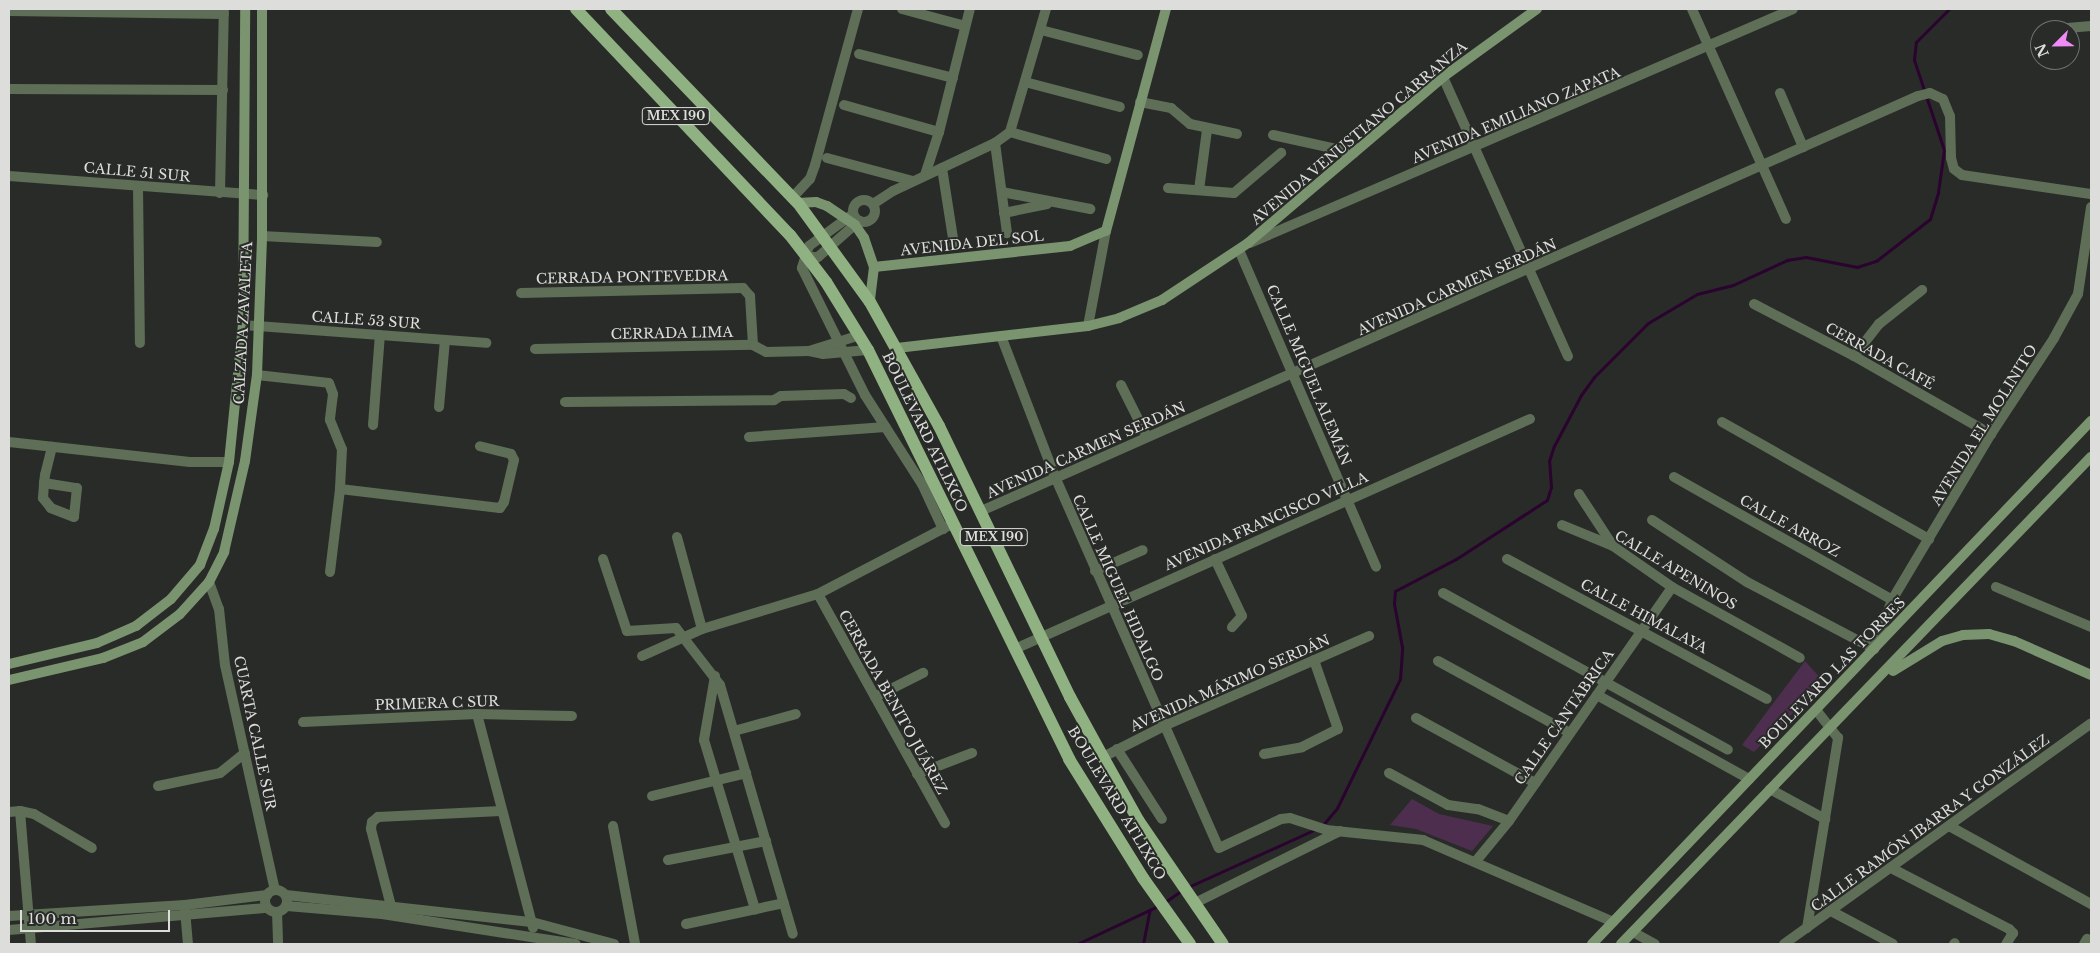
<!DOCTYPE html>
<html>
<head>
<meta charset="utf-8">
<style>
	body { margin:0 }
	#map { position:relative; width:2100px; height:953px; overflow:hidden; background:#292b28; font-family:"Libre Baskerville",serif }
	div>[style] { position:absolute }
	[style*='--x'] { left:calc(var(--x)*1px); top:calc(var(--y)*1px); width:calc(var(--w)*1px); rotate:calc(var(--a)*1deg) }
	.green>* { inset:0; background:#4d2e4f }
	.stream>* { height:3px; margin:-1.5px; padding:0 1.5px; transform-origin:1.5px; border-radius:1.5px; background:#2a032e }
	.street>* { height:10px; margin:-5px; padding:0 5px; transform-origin:5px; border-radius:5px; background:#5e6e57 }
	.street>.ring { margin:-5px; padding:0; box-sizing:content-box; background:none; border:10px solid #5e6e57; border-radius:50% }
	.secondary>* { height:10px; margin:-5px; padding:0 5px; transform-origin:5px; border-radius:5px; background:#7a946f }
	.primary>* { height:12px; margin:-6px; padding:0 6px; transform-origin:6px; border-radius:6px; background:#90b182 }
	span { translate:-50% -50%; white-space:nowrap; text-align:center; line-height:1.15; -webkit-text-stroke:4px #292b28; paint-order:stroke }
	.shield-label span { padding:1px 4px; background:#292b28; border:1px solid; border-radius:4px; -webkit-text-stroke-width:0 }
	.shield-label { font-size:12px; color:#dddedc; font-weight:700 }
	.street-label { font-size:14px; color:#dddedc }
	.frame { position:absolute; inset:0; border:10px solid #dddedc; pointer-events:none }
	.north { position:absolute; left:2030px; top:20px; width:50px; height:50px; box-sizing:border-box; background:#292b28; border:1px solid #717370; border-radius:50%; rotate:247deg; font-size:14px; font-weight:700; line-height:20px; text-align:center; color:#dddedc }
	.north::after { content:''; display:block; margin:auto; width:18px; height:22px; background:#ef8bf7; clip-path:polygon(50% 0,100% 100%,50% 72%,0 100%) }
	.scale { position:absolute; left:20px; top:910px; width:150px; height:22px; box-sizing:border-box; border:2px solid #dddedc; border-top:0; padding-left:6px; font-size:15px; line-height:18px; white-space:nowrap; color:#dddedc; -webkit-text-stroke:4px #292b28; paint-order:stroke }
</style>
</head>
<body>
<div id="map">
	<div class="green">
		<i style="clip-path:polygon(1805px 661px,1824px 682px,1754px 752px,1742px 745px)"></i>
		<i style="clip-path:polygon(1412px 799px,1439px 814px,1493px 826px,1472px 851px,1416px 829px,1390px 825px)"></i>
	</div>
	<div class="stream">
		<i style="--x:1322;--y:826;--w:23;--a:-50"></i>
		<i style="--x:1337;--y:808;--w:144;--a:-64"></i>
		<i style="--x:1400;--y:679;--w:32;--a:-86"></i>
		<i style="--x:1402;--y:647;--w:44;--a:-100.5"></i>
		<i style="--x:1394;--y:604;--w:13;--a:-86"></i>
		<i style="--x:1395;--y:591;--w:69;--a:-27.7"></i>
		<i style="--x:1456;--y:559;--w:108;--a:-33"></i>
		<i style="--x:1547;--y:500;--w:14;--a:-73"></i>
		<i style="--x:1551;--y:487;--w:26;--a:-94"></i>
		<i style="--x:1549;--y:461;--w:16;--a:-72"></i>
		<i style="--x:1554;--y:446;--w:58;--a:-62.1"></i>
		<i style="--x:1581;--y:395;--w:22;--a:-54"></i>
		<i style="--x:1594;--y:377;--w:76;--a:-45"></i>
		<i style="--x:1648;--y:323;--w:57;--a:-30.6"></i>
		<i style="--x:1697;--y:294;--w:37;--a:-14"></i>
		<i style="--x:1733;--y:285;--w:60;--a:-24.8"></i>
		<i style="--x:1787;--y:260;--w:19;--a:-9"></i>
		<i style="--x:1806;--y:257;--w:52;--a:11.1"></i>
		<i style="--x:1857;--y:267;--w:20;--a:-18"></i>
		<i style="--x:1876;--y:261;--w:68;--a:-37.9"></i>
		<i style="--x:1930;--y:219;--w:28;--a:-73"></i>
		<i style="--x:1938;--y:192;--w:42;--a:-81.9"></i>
		<i style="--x:1944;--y:150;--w:95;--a:-108.4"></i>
		<i style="--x:1914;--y:60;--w:18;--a:-84"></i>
		<i style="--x:1916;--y:42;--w:47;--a:-45"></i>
		<i style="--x:1188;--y:887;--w:141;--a:-24.4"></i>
		<i style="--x:1165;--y:902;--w:21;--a:-35"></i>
		<i style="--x:1077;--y:944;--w:92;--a:-25.2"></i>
		<i style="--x:1143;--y:944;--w:33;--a:-79"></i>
	</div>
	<div class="street">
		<i style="--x:902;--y:9;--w:65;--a:15.1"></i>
		<i style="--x:1692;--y:9;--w:230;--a:65.9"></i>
		<i style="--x:9;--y:11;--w:215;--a:0.8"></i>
		<i style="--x:1041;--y:30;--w:100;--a:14.5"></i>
		<i style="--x:2044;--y:30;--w:47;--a:-4.9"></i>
		<i style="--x:859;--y:54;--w:97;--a:14.3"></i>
		<i style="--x:1443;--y:77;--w:306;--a:65.9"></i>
		<i style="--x:1025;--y:82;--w:98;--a:14.7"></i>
		<i style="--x:9;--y:89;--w:214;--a:0.3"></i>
		<i style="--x:1780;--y:93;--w:59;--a:66.9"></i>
		<i style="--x:1140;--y:102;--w:32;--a:11"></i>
		<i style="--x:1171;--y:108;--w:25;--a:40"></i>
		<i style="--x:1190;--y:124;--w:48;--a:12"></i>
		<i style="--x:844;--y:105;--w:99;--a:15.9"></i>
		<i style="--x:1010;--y:132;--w:128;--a:-73.7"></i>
		<i style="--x:1010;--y:132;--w:100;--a:15.7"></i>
		<i style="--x:1273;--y:135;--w:83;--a:12.5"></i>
		<i style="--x:995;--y:143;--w:91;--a:82.4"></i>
		<i style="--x:827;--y:158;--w:89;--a:15"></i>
		<i style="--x:942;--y:168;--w:78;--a:81.1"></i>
		<i style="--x:925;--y:175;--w:45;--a:-72"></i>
		<i style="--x:939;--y:132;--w:127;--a:-75.9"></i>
		<i style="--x:9;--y:176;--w:255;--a:4.3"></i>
		<i style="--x:138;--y:187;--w:156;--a:89.3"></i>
		<i style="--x:1168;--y:188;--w:66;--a:4.3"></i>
		<i style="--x:1234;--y:193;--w:62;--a:-40.4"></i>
		<i style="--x:1199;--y:190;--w:61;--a:-82.4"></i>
		<i style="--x:1002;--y:192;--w:90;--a:10.9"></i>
		<i style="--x:220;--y:193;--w:184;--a:-88.8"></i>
		<i style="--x:792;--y:198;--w:26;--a:-47"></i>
		<i style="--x:810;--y:179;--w:15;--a:-70"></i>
		<i style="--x:815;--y:165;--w:162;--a:-74.6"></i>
		<i class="ring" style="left:853px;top:200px;width:12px;height:12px"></i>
		<i style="--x:873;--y:204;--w:24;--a:-33"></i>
		<i style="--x:893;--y:191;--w:113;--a:-25.2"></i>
		<i style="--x:995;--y:143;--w:19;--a:-36"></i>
		<i style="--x:1004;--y:213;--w:44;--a:-11.8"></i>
		<i style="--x:853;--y:214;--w:54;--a:144"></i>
		<i style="--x:809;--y:246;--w:23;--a:108"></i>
		<i style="--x:802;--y:268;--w:142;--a:63.6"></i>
		<i style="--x:865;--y:395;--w:106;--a:57.4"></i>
		<i style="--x:922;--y:484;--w:50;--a:65"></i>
		<i style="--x:262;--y:236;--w:115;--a:3"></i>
		<i style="--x:1250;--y:243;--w:591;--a:-23.31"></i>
		<i style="--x:1239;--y:250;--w:345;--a:66.6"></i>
		<i style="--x:807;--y:257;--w:11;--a:0"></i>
		<i style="--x:818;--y:257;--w:55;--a:-41.3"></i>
		<i style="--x:521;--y:293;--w:222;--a:-1.3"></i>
		<i style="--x:743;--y:288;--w:11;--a:49"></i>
		<i style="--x:750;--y:296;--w:49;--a:86.5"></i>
		<i style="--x:1754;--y:304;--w:113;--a:27.5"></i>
		<i style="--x:1854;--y:356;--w:158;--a:29.7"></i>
		<i style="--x:243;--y:325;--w:244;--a:4.2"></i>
		<i style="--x:1088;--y:326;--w:97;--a:-79.3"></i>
		<i style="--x:1001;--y:336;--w:153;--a:69"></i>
		<i style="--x:1056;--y:479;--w:403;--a:66.2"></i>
		<i style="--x:1219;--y:848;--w:68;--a:-25.1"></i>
		<i style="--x:1281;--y:819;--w:9;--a:-6"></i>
		<i style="--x:1290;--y:818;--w:38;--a:18"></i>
		<i style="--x:1326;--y:830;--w:98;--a:5.9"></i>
		<i style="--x:1423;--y:840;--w:207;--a:23.3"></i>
		<i style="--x:535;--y:349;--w:218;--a:-1.1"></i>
		<i style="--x:753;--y:345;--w:15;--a:28"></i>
		<i style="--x:766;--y:352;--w:43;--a:-1.3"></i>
		<i style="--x:809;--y:351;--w:14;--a:12"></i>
		<i style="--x:823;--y:354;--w:45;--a:-5.1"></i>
		<i style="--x:809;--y:351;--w:53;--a:-17.4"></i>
		<i style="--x:1854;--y:356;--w:41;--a:-52"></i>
		<i style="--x:1879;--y:324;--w:55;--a:-38.3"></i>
		<i style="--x:257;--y:375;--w:72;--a:6.3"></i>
		<i style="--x:329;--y:383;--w:12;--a:70"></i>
		<i style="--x:333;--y:394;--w:26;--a:97"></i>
		<i style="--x:330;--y:420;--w:31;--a:68"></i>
		<i style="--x:342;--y:449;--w:40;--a:92.9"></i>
		<i style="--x:340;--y:489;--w:161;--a:6.8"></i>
		<i style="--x:500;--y:508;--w:7;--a:-56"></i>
		<i style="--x:504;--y:502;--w:43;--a:-76.6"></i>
		<i style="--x:514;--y:460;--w:7;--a:-117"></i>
		<i style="--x:511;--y:454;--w:32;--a:-166"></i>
		<i style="--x:1121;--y:385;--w:58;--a:63.4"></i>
		<i style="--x:565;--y:402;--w:209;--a:-0.5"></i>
		<i style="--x:774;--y:400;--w:8;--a:-30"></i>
		<i style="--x:781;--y:396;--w:63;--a:-1.8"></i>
		<i style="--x:844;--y:394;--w:8;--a:30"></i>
		<i style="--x:439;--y:407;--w:67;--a:-84.9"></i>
		<i style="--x:1722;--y:422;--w:238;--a:29.5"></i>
		<i style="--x:373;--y:425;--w:90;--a:-85.6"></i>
		<i style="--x:749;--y:437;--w:137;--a:-4.2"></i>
		<i style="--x:9;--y:442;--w:182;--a:6.3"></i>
		<i style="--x:190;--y:462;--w:39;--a:0"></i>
		<i style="--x:1674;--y:477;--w:250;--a:29.4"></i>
		<i style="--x:44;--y:483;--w:33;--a:9"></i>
		<i style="--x:77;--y:488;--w:29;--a:96"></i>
		<i style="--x:74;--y:517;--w:25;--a:-159"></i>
		<i style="--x:51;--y:508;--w:13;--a:-129"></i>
		<i style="--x:43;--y:498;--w:15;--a:-86"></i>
		<i style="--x:44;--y:483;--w:8;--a:-83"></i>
		<i style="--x:45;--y:475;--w:29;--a:-76"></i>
		<i style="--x:1579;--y:494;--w:62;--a:56.8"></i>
		<i style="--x:981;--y:511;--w:1025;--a:-23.89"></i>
		<i style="--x:1918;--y:96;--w:12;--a:-14"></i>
		<i style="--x:1930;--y:93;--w:14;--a:25"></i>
		<i style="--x:1943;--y:99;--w:18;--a:68"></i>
		<i style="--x:1950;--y:116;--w:42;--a:88.6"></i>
		<i style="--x:1951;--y:158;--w:11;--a:75"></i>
		<i style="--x:1954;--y:169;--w:10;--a:37"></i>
		<i style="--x:1962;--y:175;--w:130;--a:8.4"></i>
		<i style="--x:1652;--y:520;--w:113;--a:33.1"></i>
		<i style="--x:1747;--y:582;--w:144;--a:27.8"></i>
		<i style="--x:1874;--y:649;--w:52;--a:-69.8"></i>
		<i style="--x:1892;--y:600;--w:193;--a:-59.2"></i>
		<i style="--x:1991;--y:434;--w:115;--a:-56.7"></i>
		<i style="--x:2054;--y:338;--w:50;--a:-61.4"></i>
		<i style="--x:2078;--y:294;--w:88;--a:-81.5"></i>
		<i style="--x:1562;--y:525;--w:55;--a:22.4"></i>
		<i style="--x:1613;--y:546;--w:72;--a:34.8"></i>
		<i style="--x:1672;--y:587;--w:146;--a:29"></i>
		<i style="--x:677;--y:537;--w:95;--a:74.8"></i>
		<i style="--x:603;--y:559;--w:76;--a:71.6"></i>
		<i style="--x:627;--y:631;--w:49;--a:-3.5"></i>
		<i style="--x:676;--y:628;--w:72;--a:52.3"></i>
		<i style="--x:720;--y:685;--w:259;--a:73.7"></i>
		<i style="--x:1215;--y:559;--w:63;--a:64.7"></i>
		<i style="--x:1242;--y:616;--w:15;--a:132"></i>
		<i style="--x:1507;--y:559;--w:295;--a:28.3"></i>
		<i style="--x:1095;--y:571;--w:52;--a:-23.6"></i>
		<i style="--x:330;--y:572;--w:84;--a:-83.1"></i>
		<i style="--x:209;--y:582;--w:29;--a:70"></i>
		<i style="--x:219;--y:609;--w:56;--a:83.9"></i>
		<i style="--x:225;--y:665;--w:230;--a:77.5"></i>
		<i style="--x:1996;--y:587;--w:103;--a:22.8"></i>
		<i style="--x:1443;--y:593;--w:325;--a:28.8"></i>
		<i style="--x:818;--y:594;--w:262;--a:61"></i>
		<i style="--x:1015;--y:649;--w:564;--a:-24.07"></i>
		<i style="--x:642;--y:656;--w:66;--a:-24.2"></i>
		<i style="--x:702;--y:629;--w:121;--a:-16.8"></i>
		<i style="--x:818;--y:594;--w:147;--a:-27.6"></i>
		<i style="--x:1438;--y:661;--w:150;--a:28.6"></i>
		<i style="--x:715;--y:676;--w:65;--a:99.8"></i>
		<i style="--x:704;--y:740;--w:177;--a:73.2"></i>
		<i style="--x:1597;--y:695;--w:174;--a:28.9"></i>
		<i style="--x:875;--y:697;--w:54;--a:-26.6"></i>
		<i style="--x:477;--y:714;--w:221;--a:75.3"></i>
		<i style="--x:1416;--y:718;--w:136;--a:28.6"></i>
		<i style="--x:303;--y:722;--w:174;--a:-2.6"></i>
		<i style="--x:477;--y:714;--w:95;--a:1.2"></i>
		<i style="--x:734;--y:731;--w:64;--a:-15.3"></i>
		<i style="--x:1117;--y:749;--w:83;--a:57.3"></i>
		<i style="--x:1264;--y:754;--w:39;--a:-10"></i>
		<i style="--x:1302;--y:747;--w:40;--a:-26.6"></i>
		<i style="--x:1338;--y:729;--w:73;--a:-109.2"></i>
		<i style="--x:1103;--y:757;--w:68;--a:-26.9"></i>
		<i style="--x:1164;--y:726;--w:224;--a:-23.7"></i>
		<i style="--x:1389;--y:773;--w:67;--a:28.5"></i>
		<i style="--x:1448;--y:805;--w:30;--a:8"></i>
		<i style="--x:1478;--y:809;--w:33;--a:21"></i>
		<i style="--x:917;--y:774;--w:59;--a:-20.9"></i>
		<i style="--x:158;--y:786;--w:63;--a:-11.8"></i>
		<i style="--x:220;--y:773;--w:32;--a:-39"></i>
		<i style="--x:1770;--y:789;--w:63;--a:28.6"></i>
		<i style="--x:652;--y:796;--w:97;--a:-13.7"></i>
		<i style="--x:20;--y:811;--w:133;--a:85.3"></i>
		<i style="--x:9;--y:812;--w:11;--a:-5"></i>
		<i style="--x:20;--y:811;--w:14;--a:12"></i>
		<i style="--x:34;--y:814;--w:67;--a:30.4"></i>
		<i style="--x:613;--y:826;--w:120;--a:79.4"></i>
		<i style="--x:1951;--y:827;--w:160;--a:28.8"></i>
		<i style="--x:668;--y:860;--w:100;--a:-11"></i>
		<i style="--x:1476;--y:861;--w:52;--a:-50.5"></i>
		<i style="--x:1509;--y:821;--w:285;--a:-55.1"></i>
		<i style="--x:1893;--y:869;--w:131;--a:27.3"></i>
		<i style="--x:2009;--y:929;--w:6;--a:45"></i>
		<i style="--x:2013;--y:933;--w:13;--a:122"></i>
		<i class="ring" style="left:265px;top:890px;width:12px;height:12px"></i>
		<i style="--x:286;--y:895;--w:247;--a:6.3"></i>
		<i style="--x:532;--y:922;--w:85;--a:15"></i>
		<i style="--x:1195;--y:903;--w:162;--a:-26.4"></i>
		<i style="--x:287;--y:906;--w:95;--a:4.8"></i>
		<i style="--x:382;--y:914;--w:196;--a:8.8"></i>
		<i style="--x:391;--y:906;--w:80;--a:-104.6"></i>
		<i style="--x:371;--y:829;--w:7;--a:-82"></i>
		<i style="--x:372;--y:822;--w:8;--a:-40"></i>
		<i style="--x:378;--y:817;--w:123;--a:-2.8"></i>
		<i style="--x:185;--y:910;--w:34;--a:85"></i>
		<i style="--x:1831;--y:911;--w:70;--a:28"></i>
		<i style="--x:277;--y:912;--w:32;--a:88"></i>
		<i style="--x:9;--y:916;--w:176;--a:-3.6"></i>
		<i style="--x:185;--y:905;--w:83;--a:-7"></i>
		<i style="--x:686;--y:924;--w:100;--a:-12.1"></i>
		<i style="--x:1807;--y:928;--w:193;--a:-80.7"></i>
		<i style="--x:1838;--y:738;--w:36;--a:-128"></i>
		<i style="--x:9;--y:930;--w:259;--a:-4.9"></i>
		<i style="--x:1633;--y:932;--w:25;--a:29"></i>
		<i style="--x:1784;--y:944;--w:378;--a:-35.7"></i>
		<i style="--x:1954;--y:944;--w:1;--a:-45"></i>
		<i style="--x:2084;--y:944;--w:6;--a:-59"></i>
	</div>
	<div class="secondary">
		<i style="--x:798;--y:203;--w:18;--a:-3"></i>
		<i style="--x:816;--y:202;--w:12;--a:20"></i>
		<i style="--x:827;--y:206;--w:34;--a:34"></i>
		<i style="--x:855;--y:225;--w:16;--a:55"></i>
		<i style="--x:864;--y:238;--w:31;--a:71"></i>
		<i style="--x:874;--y:267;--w:35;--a:97"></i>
		<i style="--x:874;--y:267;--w:197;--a:-6.1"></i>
		<i style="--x:1070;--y:246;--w:39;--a:-23"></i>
		<i style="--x:1106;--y:231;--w:230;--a:-74.9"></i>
		<i style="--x:897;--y:348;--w:192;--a:-6.6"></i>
		<i style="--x:1088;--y:326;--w:32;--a:-14"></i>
		<i style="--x:1119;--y:318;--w:47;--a:-22.7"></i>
		<i style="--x:1162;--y:300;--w:103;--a:-33.5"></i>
		<i style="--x:1248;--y:243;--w:256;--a:-40.4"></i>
		<i style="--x:1443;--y:77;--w:116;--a:-35.9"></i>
		<i style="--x:9;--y:664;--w:90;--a:-13.4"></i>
		<i style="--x:97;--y:643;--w:43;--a:-23.6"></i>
		<i style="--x:136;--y:626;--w:44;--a:-37.6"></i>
		<i style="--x:171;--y:599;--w:45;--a:-49.5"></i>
		<i style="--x:200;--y:565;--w:39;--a:-69"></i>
		<i style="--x:214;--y:529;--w:69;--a:-77.4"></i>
		<i style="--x:229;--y:462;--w:138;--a:-84.2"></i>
		<i style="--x:243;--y:325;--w:316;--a:-89.6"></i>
		<i style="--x:1893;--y:671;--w:57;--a:-31.5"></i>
		<i style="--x:1942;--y:641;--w:22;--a:-16"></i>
		<i style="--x:1963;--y:635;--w:26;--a:-2"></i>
		<i style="--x:1989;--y:634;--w:26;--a:16"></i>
		<i style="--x:2014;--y:641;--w:84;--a:23.8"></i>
		<i style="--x:9;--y:680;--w:97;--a:-13.2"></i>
		<i style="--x:103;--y:658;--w:43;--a:-21.8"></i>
		<i style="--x:143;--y:642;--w:46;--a:-37.1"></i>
		<i style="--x:180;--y:614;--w:43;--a:-47.8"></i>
		<i style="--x:209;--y:582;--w:34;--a:-63"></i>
		<i style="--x:224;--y:552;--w:93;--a:-77"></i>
		<i style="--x:245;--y:461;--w:87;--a:-82.1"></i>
		<i style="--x:257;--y:375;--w:139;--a:-87.9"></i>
		<i style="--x:262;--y:236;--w:227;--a:-90"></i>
		<i style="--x:1592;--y:944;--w:723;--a:-46.35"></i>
		<i style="--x:1621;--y:944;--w:677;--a:-46.02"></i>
	</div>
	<div class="primary">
		<i style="--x:576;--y:9;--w:311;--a:46.6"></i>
		<i style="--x:790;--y:235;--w:59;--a:52.5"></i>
		<i style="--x:826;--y:282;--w:80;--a:58.3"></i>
		<i style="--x:868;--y:350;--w:456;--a:63.8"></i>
		<i style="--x:1069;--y:759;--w:140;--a:58.1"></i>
		<i style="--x:1143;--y:878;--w:81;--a:54.5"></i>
		<i style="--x:611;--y:9;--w:269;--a:46.1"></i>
		<i style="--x:798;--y:203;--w:122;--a:54"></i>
		<i style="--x:870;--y:302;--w:142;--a:60.9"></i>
		<i style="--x:939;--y:426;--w:301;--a:64.2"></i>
		<i style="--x:1070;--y:697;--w:68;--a:61.2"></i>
		<i style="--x:1103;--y:757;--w:72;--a:60.9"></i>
		<i style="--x:1138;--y:820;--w:150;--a:55.6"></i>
	</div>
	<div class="shield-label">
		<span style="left:676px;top:116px">MEX 190</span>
		<span style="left:994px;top:537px">MEX 190</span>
	</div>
	<div class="street-label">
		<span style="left:1516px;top:115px;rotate:-23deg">AVENIDA EMILIANO ZAPATA</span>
		<span style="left:1359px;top:133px;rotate:-40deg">AVENIDA VENUSTIANO CARRANZA</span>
		<span style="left:137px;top:172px;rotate:5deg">CALLE 51 SUR</span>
		<span style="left:972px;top:243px;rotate:-6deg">AVENIDA DEL SOL</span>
		<span style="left:632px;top:277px;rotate:-1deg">CERRADA PONTEVEDRA</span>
		<span style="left:1457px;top:287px;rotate:-24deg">AVENIDA CARMEN SERDÁN</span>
		<span style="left:366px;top:320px;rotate:4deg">CALLE 53 SUR</span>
		<span style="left:243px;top:323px;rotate:-87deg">CALZADA ZAVALETA</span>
		<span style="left:672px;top:333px;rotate:-1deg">CERRADA LIMA</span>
		<span style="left:1880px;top:356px;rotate:29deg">CERRADA CAFÉ</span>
		<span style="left:1309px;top:375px;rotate:67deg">CALLE MIGUEL ALEMÁN</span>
		<span style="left:1984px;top:425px;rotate:-58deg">AVENIDA EL MOLINITO</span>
		<span style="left:925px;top:432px;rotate:64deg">BOULEVARD ATLIXCO</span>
		<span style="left:1086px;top:450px;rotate:-24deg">AVENIDA CARMEN SERDÁN</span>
		<span style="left:1266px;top:521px;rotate:-24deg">AVENIDA FRANCISCO VILLA</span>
		<span style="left:1790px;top:526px;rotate:29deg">CALLE ARROZ</span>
		<span style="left:1676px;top:570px;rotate:31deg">CALLE APENINOS</span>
		<span style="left:1118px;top:588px;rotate:66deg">CALLE MIGUEL HIDALGO</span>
		<span style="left:1644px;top:616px;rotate:28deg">CALLE HIMALAYA</span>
		<span style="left:1832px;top:673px;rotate:-46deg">BOULEVARD LAS TORRES</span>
		<span style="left:1230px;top:683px;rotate:-24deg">AVENIDA MÁXIMO SERDÁN</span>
		<span style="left:893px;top:702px;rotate:61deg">CERRADA BENITO JUÁREZ</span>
		<span style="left:437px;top:703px;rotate:-2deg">PRIMERA C SUR</span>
		<span style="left:1564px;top:717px;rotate:-55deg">CALLE CANTÁBRICA</span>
		<span style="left:255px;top:733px;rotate:78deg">CUARTA CALLE SUR</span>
		<span style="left:1117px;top:803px;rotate:59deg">BOULEVARD ATLIXCO</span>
		<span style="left:1930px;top:823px;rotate:-36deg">CALLE RAMÓN IBARRA Y GONZÁLEZ</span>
	</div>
	<div class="frame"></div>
	<div class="north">N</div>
	<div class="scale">100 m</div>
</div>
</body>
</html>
